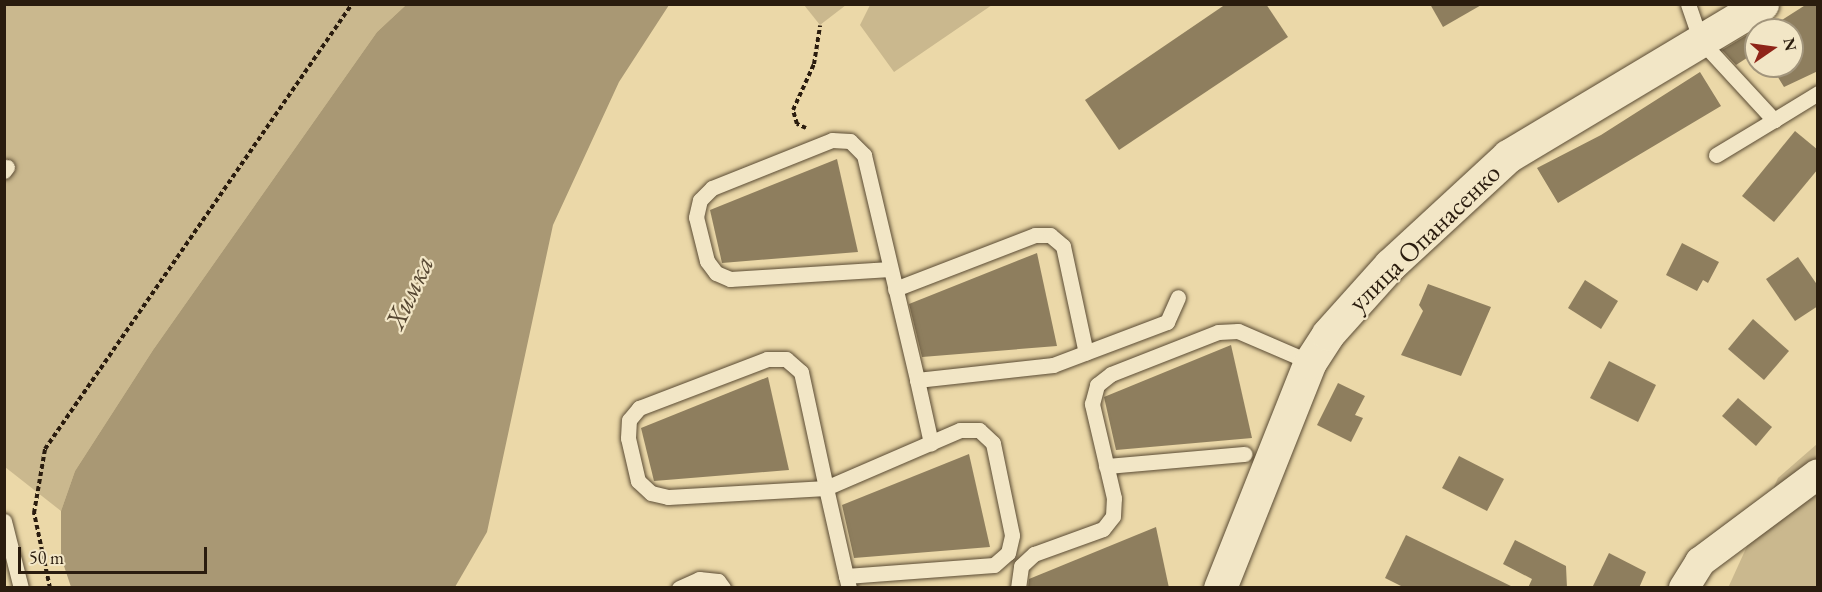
<!DOCTYPE html>
<html>
<head>
<meta charset="utf-8">
<style>
	body { margin:0 }
	#map { position:relative; width:1822px; height:592px; overflow:hidden; background:#ebd8a8; font-family:"EB Garamond",serif }
	div>[style] { position:absolute }
	[style*='--x'] { left:calc(var(--x)*1px); top:calc(var(--y)*1px); width:calc(var(--w)*1px); rotate:calc(var(--a)*1deg) }
	.green>* { inset:0; background:#cab88e }
	.water>* { inset:0; background:#a99874 }
	.building>* { inset:0; background:#8e7e5e }
	.path>* { height:4px; margin-top:-2px; transform-origin:0; background:repeating-linear-gradient(90deg,#2a1c0e 0 4.5px,transparent 0 7.5px) }
	.roads { filter:drop-shadow(0 0 2px #5a4b34) drop-shadow(0 0 2px #5a4b34) }
	.lane>* { height:15px; margin:-7.5px; padding:0 7.5px; transform-origin:7.5px; border-radius:7.5px; background:#f2e6c6 }
	.street>* { height:30px; margin:-15px; padding:0 15px; transform-origin:15px; border-radius:15px; background:#f2e6c6 }
	.secondary>* { height:33px; margin:-16.5px; padding:0 16.5px; transform-origin:16.5px; border-radius:16.5px; background:#f2e6c6 }
	span { translate:-50% -50%; white-space:nowrap; text-align:center; line-height:1.15; -webkit-text-stroke:4.5px #f2e6c6; paint-order:stroke }
	.street-label { font-size:27px; color:#2a1c0e }
	.water-label { font-size:28px; color:#564732; font-style:italic }
	.frame { position:absolute; inset:0; border:6px solid #2a1c0e; pointer-events:none }
	.north { position:absolute; left:1744px; top:18px; width:60px; height:60px; box-sizing:border-box; background:#f2e6c6; border:2px solid #a2957c; border-radius:50%; rotate:77deg; font-size:16px; font-weight:700; line-height:24px; text-align:center; color:#2a1c0e }
	.north::after { content:''; display:block; margin:auto; width:21px; height:27px; background:#8f2418; clip-path:polygon(50% 0,100% 100%,50% 72%,0 100%) }
	.scale { position:absolute; left:18px; top:547px; width:189px; height:27px; box-sizing:border-box; border:3px solid #2a1c0e; border-top:0; padding-left:8px; font-size:18px; line-height:21px; white-space:nowrap; color:#2a1c0e; -webkit-text-stroke:4px #f2e6c6; paint-order:stroke }
</style>
</head>
<body>
<div id="map">
	<div class="green">
		<i style="clip-path:polygon(4px 5px,406px 5px,377px 32px,153px 350px,75px 471px,61px 511px,5px 467px)"></i>
		<i style="clip-path:polygon(804px 5px,846px 5px,820px 25px)"></i>
		<i style="clip-path:polygon(870px 5px,870px 4px,992px 5px,894px 72px,860px 25px)"></i>
		<i style="clip-path:polygon(1817px 444px,1817px 587px,1728px 588px,1778px 478px)"></i>
	</div>
	<div class="water">
		<i style="clip-path:polygon(406px 5px,669px 5px,619px 82px,553px 225px,487px 532px,455px 587px,71px 587px,61px 557px,61px 511px,75px 471px,153px 350px,377px 32px)"></i>
	</div>
	<div class="building">
		<i style="clip-path:polygon(1226px 4px,1266px 4px,1288px 37px,1119px 150px,1085px 100px)"></i>
		<i style="clip-path:polygon(1430px 4px,1483px 4px,1443px 27px)"></i>
		<i style="clip-path:polygon(1807px 4px,1818px 4px,1818px 71px,1784px 87px,1771px 66px,1792px 66px,1792px 30px,1766px 30px)"></i>
		<i style="clip-path:polygon(1747px 35px,1756px 52px,1736px 65px,1722px 50px)"></i>
		<i style="clip-path:polygon(1700px 72px,1721px 106px,1558px 203px,1537px 168px,1601px 135px)"></i>
		<i style="clip-path:polygon(1795px 131px,1818px 150px,1818px 169px,1774px 222px,1742px 196px)"></i>
		<i style="clip-path:polygon(837px 159px,858px 252px,722px 263px,710px 210px)"></i>
		<i style="clip-path:polygon(1682px 243px,1719px 262px,1708px 283px,1703px 280px,1697px 291px,1666px 275px)"></i>
		<i style="clip-path:polygon(1037px 253px,1057px 346px,922px 357px,909px 304px)"></i>
		<i style="clip-path:polygon(1798px 257px,1818px 286px,1818px 306px,1795px 321px,1766px 279px)"></i>
		<i style="clip-path:polygon(1585px 280px,1618px 301px,1601px 329px,1568px 308px)"></i>
		<i style="clip-path:polygon(1428px 284px,1491px 307px,1461px 376px,1401px 355px,1423px 311px,1419px 305px)"></i>
		<i style="clip-path:polygon(1753px 319px,1789px 351px,1764px 380px,1728px 349px)"></i>
		<i style="clip-path:polygon(1231px 345px,1252px 438px,1116px 450px,1104px 397px)"></i>
		<i style="clip-path:polygon(1609px 361px,1656px 385px,1638px 422px,1590px 398px)"></i>
		<i style="clip-path:polygon(768px 377px,789px 470px,654px 481px,641px 428px)"></i>
		<i style="clip-path:polygon(1338px 383px,1365px 396px,1355px 415px,1363px 418px,1351px 442px,1317px 425px)"></i>
		<i style="clip-path:polygon(1738px 398px,1772px 427px,1756px 446px,1722px 416px)"></i>
		<i style="clip-path:polygon(969px 454px,990px 547px,854px 558px,842px 505px)"></i>
		<i style="clip-path:polygon(1459px 456px,1504px 479px,1487px 511px,1442px 488px)"></i>
		<i style="clip-path:polygon(1156px 527px,1169px 588px,1028px 588px,1029px 579px)"></i>
		<i style="clip-path:polygon(1406px 535px,1515px 588px,1405px 588px,1385px 578px)"></i>
		<i style="clip-path:polygon(1515px 540px,1566px 566px,1567px 588px,1528px 588px,1532px 579px,1503px 564px)"></i>
		<i style="clip-path:polygon(1609px 553px,1646px 572px,1639px 588px,1592px 588px)"></i>
	</div>
	<div class="path">
		<i style="--x:806;--y:128;--w:10;--a:-156"></i>
		<i style="--x:797;--y:124;--w:15;--a:-106"></i>
		<i style="--x:793;--y:110;--w:51;--a:-65.5"></i>
		<i style="--x:814;--y:64;--w:39;--a:-81"></i>
		<i style="--x:50;--y:588;--w:77;--a:-102"></i>
		<i style="--x:34;--y:513;--w:65;--a:-80.2"></i>
		<i style="--x:45;--y:449;--w:541;--a:-55.4"></i>
	</div>
	<div class="roads">
		<div class="lane">
			<i style="--x:1688;--y:4;--w:39;--a:71"></i>
			<i style="--x:1701;--y:41;--w:108;--a:47.3"></i>
			<i style="--x:1774;--y:120;--w:52;--a:-31.5"></i>
			<i style="--x:1716;--y:155;--w:68;--a:-31.1"></i>
			<i style="--x:4;--y:171;--w:5;--a:-53"></i>
			<i style="--x:890;--y:269;--w:160;--a:176.4"></i>
			<i style="--x:730;--y:279;--w:15;--a:-157"></i>
			<i style="--x:716;--y:273;--w:15;--a:-127"></i>
			<i style="--x:707;--y:261;--w:45;--a:-104"></i>
			<i style="--x:696;--y:217;--w:17;--a:-77"></i>
			<i style="--x:700;--y:200;--w:17;--a:-45"></i>
			<i style="--x:712;--y:188;--w:129;--a:-21.8"></i>
			<i style="--x:832;--y:140;--w:18;--a:3"></i>
			<i style="--x:850;--y:141;--w:20;--a:45"></i>
			<i style="--x:864;--y:155;--w:231;--a:76.7"></i>
			<i style="--x:917;--y:380;--w:65;--a:77.5"></i>
			<i style="--x:895;--y:289;--w:150;--a:-21.1"></i>
			<i style="--x:1035;--y:235;--w:15;--a:0"></i>
			<i style="--x:1050;--y:235;--w:17;--a:40"></i>
			<i style="--x:1063;--y:246;--w:109;--a:77.9"></i>
			<i style="--x:767;--y:359;--w:19;--a:0"></i>
			<i style="--x:786;--y:359;--w:20;--a:41"></i>
			<i style="--x:801;--y:372;--w:119;--a:77.8"></i>
			<i style="--x:826;--y:488;--w:158;--a:176.7"></i>
			<i style="--x:668;--y:497;--w:17;--a:-167"></i>
			<i style="--x:651;--y:493;--w:18;--a:-137"></i>
			<i style="--x:638;--y:481;--w:44;--a:-103.1"></i>
			<i style="--x:628;--y:438;--w:18;--a:-87"></i>
			<i style="--x:629;--y:420;--w:16;--a:-50"></i>
			<i style="--x:639;--y:408;--w:137;--a:-20.9"></i>
			<i style="--x:917;--y:380;--w:137;--a:-6.3"></i>
			<i style="--x:1053;--y:365;--w:122;--a:-20.7"></i>
			<i style="--x:1167;--y:322;--w:27;--a:-66"></i>
			<i style="--x:1106;--y:466;--w:139;--a:-5"></i>
			<i style="--x:4;--y:521;--w:69;--a:75.8"></i>
			<i style="--x:846;--y:576;--w:148;--a:-4.3"></i>
			<i style="--x:994;--y:565;--w:18;--a:-41"></i>
			<i style="--x:1008;--y:553;--w:18;--a:-77"></i>
			<i style="--x:1012;--y:535;--w:94;--a:-101.7"></i>
			<i style="--x:993;--y:443;--w:19;--a:-137"></i>
			<i style="--x:979;--y:430;--w:19;--a:180"></i>
			<i style="--x:960;--y:430;--w:146;--a:156.6"></i>
			<i style="--x:826;--y:488;--w:90;--a:77.2"></i>
			<i style="--x:846;--y:576;--w:12;--a:76"></i>
			<i style="--x:679;--y:588;--w:22;--a:-24"></i>
			<i style="--x:699;--y:579;--w:19;--a:6"></i>
			<i style="--x:718;--y:581;--w:9;--a:54"></i>
			<i style="--x:1018;--y:588;--w:22;--a:-82"></i>
			<i style="--x:1021;--y:566;--w:18;--a:-43"></i>
			<i style="--x:1034;--y:554;--w:73;--a:-19.9"></i>
			<i style="--x:1103;--y:529;--w:16;--a:-52"></i>
			<i style="--x:1113;--y:516;--w:18;--a:-87"></i>
			<i style="--x:1114;--y:498;--w:97;--a:-103.2"></i>
			<i style="--x:1092;--y:404;--w:20;--a:-75"></i>
			<i style="--x:1097;--y:385;--w:18;--a:-38"></i>
			<i style="--x:1111;--y:374;--w:115;--a:-21.4"></i>
			<i style="--x:1218;--y:332;--w:20;--a:-3"></i>
			<i style="--x:1238;--y:331;--w:78;--a:23.3"></i>
		</div>
		<div class="street">
			<i style="--x:1684;--y:588;--w:31;--a:-58"></i>
			<i style="--x:1700;--y:562;--w:147;--a:-36.7"></i>
		</div>
		<div class="secondary">
			<i style="--x:1220;--y:588;--w:243;--a:-68.3"></i>
			<i style="--x:1310;--y:362;--w:33;--a:-57"></i>
			<i style="--x:1328;--y:334;--w:93;--a:-48.1"></i>
			<i style="--x:1390;--y:265;--w:161;--a:-42.7"></i>
			<i style="--x:1508;--y:156;--w:296;--a:-30.9"></i>
		</div>
	</div>
	<div class="street-label">
		<span style="left:1424px;top:237px;rotate:-44deg">улица Опанасенко</span>
	</div>
	<div class="water-label">
		<span style="left:409px;top:292px;rotate:-65deg">Химка</span>
	</div>
	<div class="frame"></div>
	<div class="north">N</div>
	<div class="scale">50 m</div>
</div>
</body>
</html>
